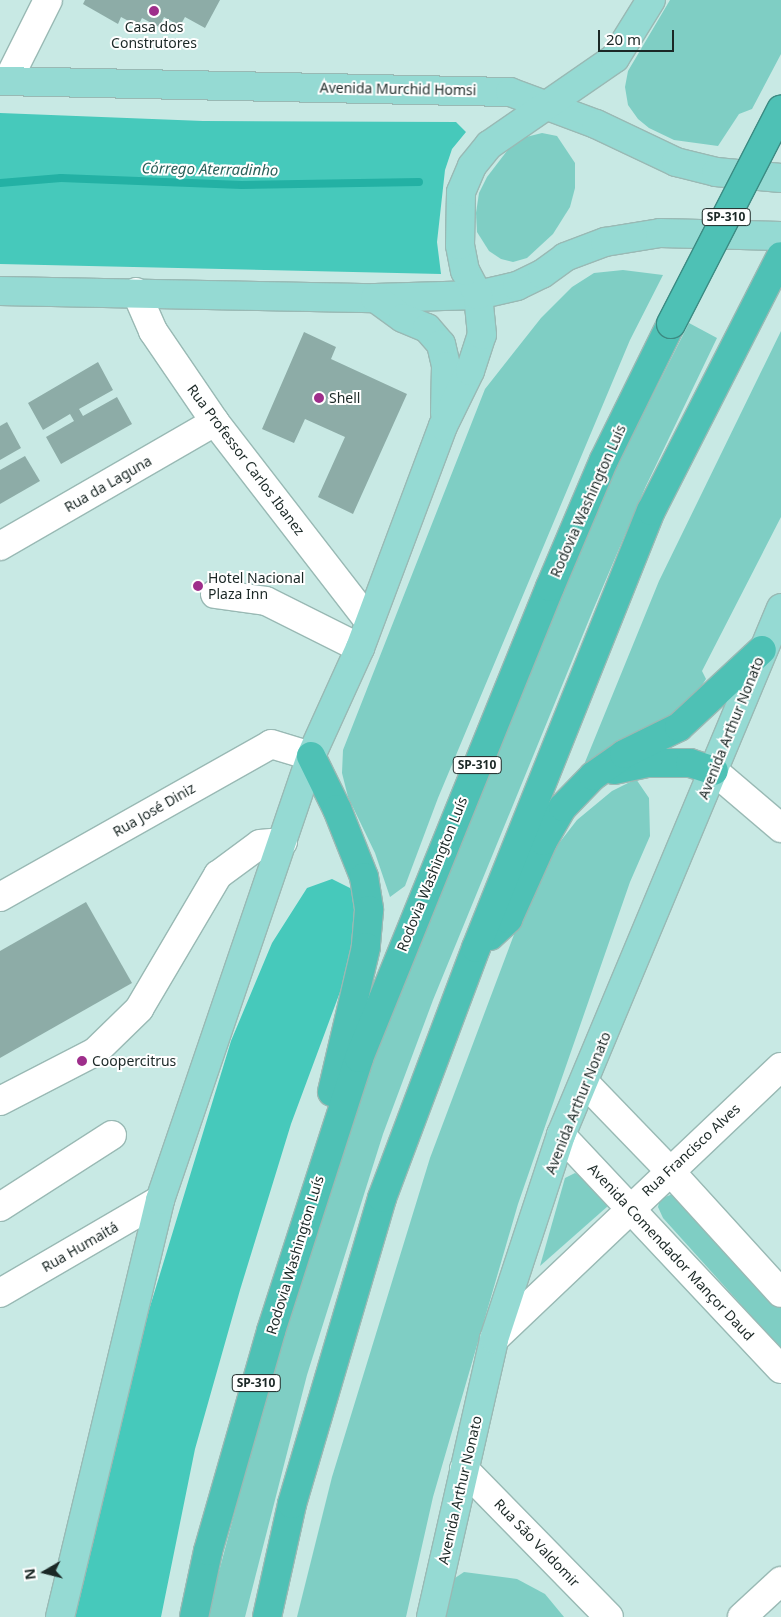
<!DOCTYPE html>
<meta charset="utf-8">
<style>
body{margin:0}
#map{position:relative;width:781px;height:1617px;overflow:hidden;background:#c8e9e4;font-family:"Noto Sans",sans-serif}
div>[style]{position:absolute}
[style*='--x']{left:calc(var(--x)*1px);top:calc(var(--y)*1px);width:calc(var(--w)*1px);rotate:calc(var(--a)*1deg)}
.green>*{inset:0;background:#7fcec4}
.forest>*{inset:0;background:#46c9bb}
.stream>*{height:8px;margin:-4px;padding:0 4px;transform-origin:4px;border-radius:4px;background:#23b1a4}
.building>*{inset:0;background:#8daca7}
.roads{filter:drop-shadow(1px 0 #99b9b4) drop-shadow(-1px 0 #99b9b4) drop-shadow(0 1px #99b9b4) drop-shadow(0 -1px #99b9b4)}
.minor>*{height:28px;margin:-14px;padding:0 14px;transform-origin:14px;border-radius:14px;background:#fff}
.major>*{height:28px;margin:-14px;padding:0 14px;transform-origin:14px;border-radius:14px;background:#95dad3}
.highway>*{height:28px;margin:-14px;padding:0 14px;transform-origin:14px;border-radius:14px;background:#4ec1b5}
.bridges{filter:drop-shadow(1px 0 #3c8b83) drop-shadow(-1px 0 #3c8b83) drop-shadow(0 1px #3c8b83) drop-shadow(0 -1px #3c8b83)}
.highway-bridge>*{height:28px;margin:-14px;padding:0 14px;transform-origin:14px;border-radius:14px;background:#4ec1b5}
.dots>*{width:14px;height:14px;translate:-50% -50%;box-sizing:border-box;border:2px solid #fff;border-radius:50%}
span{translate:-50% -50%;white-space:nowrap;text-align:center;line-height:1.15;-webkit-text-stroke:4px #fff;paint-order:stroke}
.shield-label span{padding:1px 4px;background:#fff;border:1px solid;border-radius:4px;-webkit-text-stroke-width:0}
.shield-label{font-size:12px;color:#1b2826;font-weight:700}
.poi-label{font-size:14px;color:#1b2826}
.left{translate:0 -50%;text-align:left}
.street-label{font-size:14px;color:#1b2826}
.water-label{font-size:15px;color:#2b615a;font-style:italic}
.north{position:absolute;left:20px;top:1547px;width:50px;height:50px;-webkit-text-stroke:4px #fff;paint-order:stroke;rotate:262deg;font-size:14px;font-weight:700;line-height:20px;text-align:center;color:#1b2826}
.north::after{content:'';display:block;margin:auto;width:18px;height:22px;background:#1b2826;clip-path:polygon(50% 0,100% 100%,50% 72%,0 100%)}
.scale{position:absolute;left:598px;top:30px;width:76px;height:22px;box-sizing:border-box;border:2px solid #1b2826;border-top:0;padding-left:6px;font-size:15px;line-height:18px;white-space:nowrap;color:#1b2826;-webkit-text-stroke:4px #fff;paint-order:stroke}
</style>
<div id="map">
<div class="green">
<i style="clip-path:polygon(670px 0,781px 0,781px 54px,752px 109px,739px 114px,718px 146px,674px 140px,649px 128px,638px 119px,628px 105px,625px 87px,628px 71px)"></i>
<i style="clip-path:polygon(542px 133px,557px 136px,575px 163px,575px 188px,570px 207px,553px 234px,527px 258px,513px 262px,501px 259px,489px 251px,477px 232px,476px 213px,479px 193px,487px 177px,510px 147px,526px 137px)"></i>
<i style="clip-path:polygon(623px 270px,663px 275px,630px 340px,438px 798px,405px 886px,390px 897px,375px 853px,348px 797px,342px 773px,343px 750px,485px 389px,541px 318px,572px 287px,594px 273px)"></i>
<i style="clip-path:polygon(689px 323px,717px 338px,645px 488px,593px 610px,433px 1000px,383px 1134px,307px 1375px,245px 1617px,207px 1617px,272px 1371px,349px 1126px,400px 988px,558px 598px,615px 470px)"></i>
<i style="clip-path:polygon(781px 331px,781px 517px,702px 671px,706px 679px,689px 705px,581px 772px,659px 581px)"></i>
<i style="clip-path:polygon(636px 779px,649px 798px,650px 836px,630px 882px,518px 1204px,433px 1497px,406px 1617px,297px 1617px,332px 1477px,430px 1158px,527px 900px,549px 856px,577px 820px,612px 791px)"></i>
<i style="clip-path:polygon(575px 1173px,606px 1193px,608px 1206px,540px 1266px,565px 1178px)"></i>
<i style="clip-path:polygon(678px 1192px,781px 1303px,781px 1349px,663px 1218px,658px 1207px,660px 1199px)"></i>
<i style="clip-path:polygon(464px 1572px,517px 1579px,545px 1594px,564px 1617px,442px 1617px,449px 1582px)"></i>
</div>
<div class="forest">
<i style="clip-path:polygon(0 113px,203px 121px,456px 122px,466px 132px,452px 149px,445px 170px,437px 242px,441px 274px,0 264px)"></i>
<i style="clip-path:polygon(332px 879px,354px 890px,357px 914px,355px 938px,343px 984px,291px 1124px,240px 1290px,195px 1449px,161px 1617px,72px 1617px,135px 1356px,231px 1041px,272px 943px,307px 888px)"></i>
</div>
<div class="stream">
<i style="--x:0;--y:183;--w:61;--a:-4.7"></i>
<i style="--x:61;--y:178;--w:181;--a:2.2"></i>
<i style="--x:242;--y:185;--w:177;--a:-1"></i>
</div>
<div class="building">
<i style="clip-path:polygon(85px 0,220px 0,205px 28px,185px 17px,180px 26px,164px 17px,159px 27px,142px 18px,138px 26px,121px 17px,118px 24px,83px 4px)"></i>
<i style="clip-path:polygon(304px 332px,336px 347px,331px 359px,407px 394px,353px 514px,318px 497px,345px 437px,305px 419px,294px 443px,262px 429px)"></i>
<i style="clip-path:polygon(98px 362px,113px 390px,79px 409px,83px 416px,117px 397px,132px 424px,61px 464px,46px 437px,74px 421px,70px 414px,43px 430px,28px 403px)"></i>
<i style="clip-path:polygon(7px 422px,21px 448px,0 460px,0 426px)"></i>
<i style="clip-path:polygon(25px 456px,40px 481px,0 504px,0 470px)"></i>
<i style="clip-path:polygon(86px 902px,132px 983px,0 1058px,0 951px)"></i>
</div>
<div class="roads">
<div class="minor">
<i style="--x:8;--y:80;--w:89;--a:-63.4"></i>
<i style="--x:136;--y:292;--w:43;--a:66.4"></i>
<i style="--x:153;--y:331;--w:110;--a:55.7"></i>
<i style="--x:215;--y:422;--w:252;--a:52.3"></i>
<i style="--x:0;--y:546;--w:248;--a:-30"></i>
<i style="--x:215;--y:594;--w:51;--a:7.8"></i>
<i style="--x:266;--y:601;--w:105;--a:26.6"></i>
<i style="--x:714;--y:771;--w:88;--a:40.4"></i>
<i style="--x:0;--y:897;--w:311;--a:-29.4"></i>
<i style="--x:271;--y:744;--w:42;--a:16.7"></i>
<i style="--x:585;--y:1083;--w:121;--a:46"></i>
<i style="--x:669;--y:1170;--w:166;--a:47.7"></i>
<i style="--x:0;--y:1101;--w:107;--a:-27.3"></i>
<i style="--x:95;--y:1052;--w:62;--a:-44.3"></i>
<i style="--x:139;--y:1009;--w:156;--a:-59.5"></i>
<i style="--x:218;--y:875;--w:52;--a:-36.4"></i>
<i style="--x:260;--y:844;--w:23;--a:-5"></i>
<i style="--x:561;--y:1135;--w:321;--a:46.8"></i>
<i style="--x:0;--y:1207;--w:133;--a:-32.7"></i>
<i style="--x:0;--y:1293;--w:185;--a:-30.2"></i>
<i style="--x:494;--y:1339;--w:395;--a:-43.5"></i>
<i style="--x:464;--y:1469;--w:207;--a:45.6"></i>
<i style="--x:742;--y:1617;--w:53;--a:-42.7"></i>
</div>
<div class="major">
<i style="--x:0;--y:81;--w:510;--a:1.24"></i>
<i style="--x:510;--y:92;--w:92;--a:20.4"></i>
<i style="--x:596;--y:124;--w:89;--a:25.4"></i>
<i style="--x:676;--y:162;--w:41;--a:14"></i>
<i style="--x:716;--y:172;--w:65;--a:5.3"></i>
<i style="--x:0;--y:291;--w:375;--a:1.1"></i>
<i style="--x:375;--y:298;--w:103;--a:-1.7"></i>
<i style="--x:478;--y:295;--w:40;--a:-13"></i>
<i style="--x:517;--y:286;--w:28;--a:-26"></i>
<i style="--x:542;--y:274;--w:29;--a:-36"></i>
<i style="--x:565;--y:257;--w:43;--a:-20.6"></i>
<i style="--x:605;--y:242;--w:56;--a:-9.3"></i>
<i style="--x:660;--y:233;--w:121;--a:1.4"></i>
<i style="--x:375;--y:298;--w:34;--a:36"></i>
<i style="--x:403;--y:318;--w:26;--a:23"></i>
<i style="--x:427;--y:328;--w:21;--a:49"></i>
<i style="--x:441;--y:344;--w:23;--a:77"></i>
<i style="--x:446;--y:366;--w:47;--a:91.2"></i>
<i style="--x:60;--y:1617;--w:429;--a:-76.5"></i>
<i style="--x:160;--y:1200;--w:469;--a:-71.2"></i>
<i style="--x:311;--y:756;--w:119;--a:-65.6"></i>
<i style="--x:360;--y:648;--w:237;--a:-69.5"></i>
<i style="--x:443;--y:426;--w:61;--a:-63.9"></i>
<i style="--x:470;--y:371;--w:38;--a:-72"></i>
<i style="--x:482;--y:335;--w:40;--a:-95.7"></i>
<i style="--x:478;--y:295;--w:27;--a:-118"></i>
<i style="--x:465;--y:271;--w:26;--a:-101"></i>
<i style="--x:460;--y:245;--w:53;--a:-88.9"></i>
<i style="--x:461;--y:192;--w:28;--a:-67"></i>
<i style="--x:472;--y:166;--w:27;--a:-51"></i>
<i style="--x:489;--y:145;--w:153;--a:-34.6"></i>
<i style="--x:615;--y:58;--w:68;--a:-58.2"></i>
<i style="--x:431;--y:1617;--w:285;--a:-77.2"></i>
<i style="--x:494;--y:1339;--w:215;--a:-71.8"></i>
<i style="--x:561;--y:1135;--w:571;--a:-67.34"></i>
</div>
<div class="highway">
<i style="--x:311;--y:756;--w:59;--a:63.9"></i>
<i style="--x:337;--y:809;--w:73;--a:68.3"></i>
<i style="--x:364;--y:877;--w:33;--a:81"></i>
<i style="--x:369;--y:910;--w:37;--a:95"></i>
<i style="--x:366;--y:947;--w:149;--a:103.2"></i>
<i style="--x:614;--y:770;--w:35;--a:-12"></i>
<i style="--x:648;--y:763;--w:42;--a:0"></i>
<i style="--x:690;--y:763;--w:25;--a:18"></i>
<i style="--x:490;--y:936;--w:25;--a:-43"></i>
<i style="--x:508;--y:919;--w:85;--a:-65.8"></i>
<i style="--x:543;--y:841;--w:39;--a:-60"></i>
<i style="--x:563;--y:807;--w:43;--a:-45.9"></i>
<i style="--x:593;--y:776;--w:38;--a:-35"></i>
<i style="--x:624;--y:754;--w:61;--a:-26.1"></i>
<i style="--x:679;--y:727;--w:113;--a:-42.9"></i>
<i style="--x:194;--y:1617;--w:67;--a:-78"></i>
<i style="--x:208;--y:1551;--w:229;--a:-74"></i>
<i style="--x:271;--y:1331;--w:287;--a:-72.1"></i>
<i style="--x:359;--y:1058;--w:508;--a:-67.93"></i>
<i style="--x:550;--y:587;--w:138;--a:-67"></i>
<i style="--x:604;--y:460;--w:152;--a:-63.8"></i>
<i style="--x:267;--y:1617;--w:116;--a:-77.5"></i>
<i style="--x:292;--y:1504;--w:319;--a:-73.6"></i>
<i style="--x:382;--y:1198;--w:267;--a:-69.4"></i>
<i style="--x:476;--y:948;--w:471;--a:-68.2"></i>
<i style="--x:651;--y:511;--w:286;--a:-63"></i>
</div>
</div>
<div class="bridges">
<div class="highway-bridge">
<i style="--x:671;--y:324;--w:241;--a:-62.8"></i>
</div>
</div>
<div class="dots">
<i style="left:154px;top:11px;background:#9e2e8b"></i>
<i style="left:319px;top:398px;background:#9e2e8b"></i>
<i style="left:198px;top:586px;background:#9e2e8b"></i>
<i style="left:82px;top:1061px;background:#9e2e8b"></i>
</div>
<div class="shield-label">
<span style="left:726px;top:217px">SP-310</span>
<span style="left:477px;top:765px">SP-310</span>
<span style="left:256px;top:1383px">SP-310</span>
</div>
<div class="poi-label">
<span style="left:154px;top:35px">Casa dos<br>Construtores</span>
<span class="left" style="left:329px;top:398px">Shell</span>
<span class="left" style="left:208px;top:586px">Hotel Nacional<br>Plaza Inn</span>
<span class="left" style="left:92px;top:1061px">Coopercitrus</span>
</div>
<div class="street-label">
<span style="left:398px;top:89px;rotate:1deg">Avenida Murchid Homsi</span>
<span style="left:246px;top:460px;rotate:53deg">Rua Professor Carlos Ibanez</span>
<span style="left:108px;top:484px;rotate:-30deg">Rua da Laguna</span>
<span style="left:588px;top:501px;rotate:-66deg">Rodovia Washington Luís</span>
<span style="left:731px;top:728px;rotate:-68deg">Avenida Arthur Nonato</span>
<span style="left:154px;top:810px;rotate:-30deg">Rua José Diniz</span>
<span style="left:432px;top:874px;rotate:-68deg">Rodovia Washington Luís</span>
<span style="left:578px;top:1103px;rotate:-68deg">Avenida Arthur Nonato</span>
<span style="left:691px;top:1150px;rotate:-43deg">Rua Francisco Alves</span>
<span style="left:80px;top:1247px;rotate:-30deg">Rua Humaitá</span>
<span style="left:671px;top:1252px;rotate:47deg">Avenida Comendador Mançor Daud</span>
<span style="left:295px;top:1255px;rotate:-73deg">Rodovia Washington Luís</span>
<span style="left:460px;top:1490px;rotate:-77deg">Avenida Arthur Nonato</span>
<span style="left:537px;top:1543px;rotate:46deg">Rua São Valdomir</span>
</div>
<div class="water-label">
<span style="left:210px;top:169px;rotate:1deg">Córrego Aterradinho</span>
</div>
<div class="north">N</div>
<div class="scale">20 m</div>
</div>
